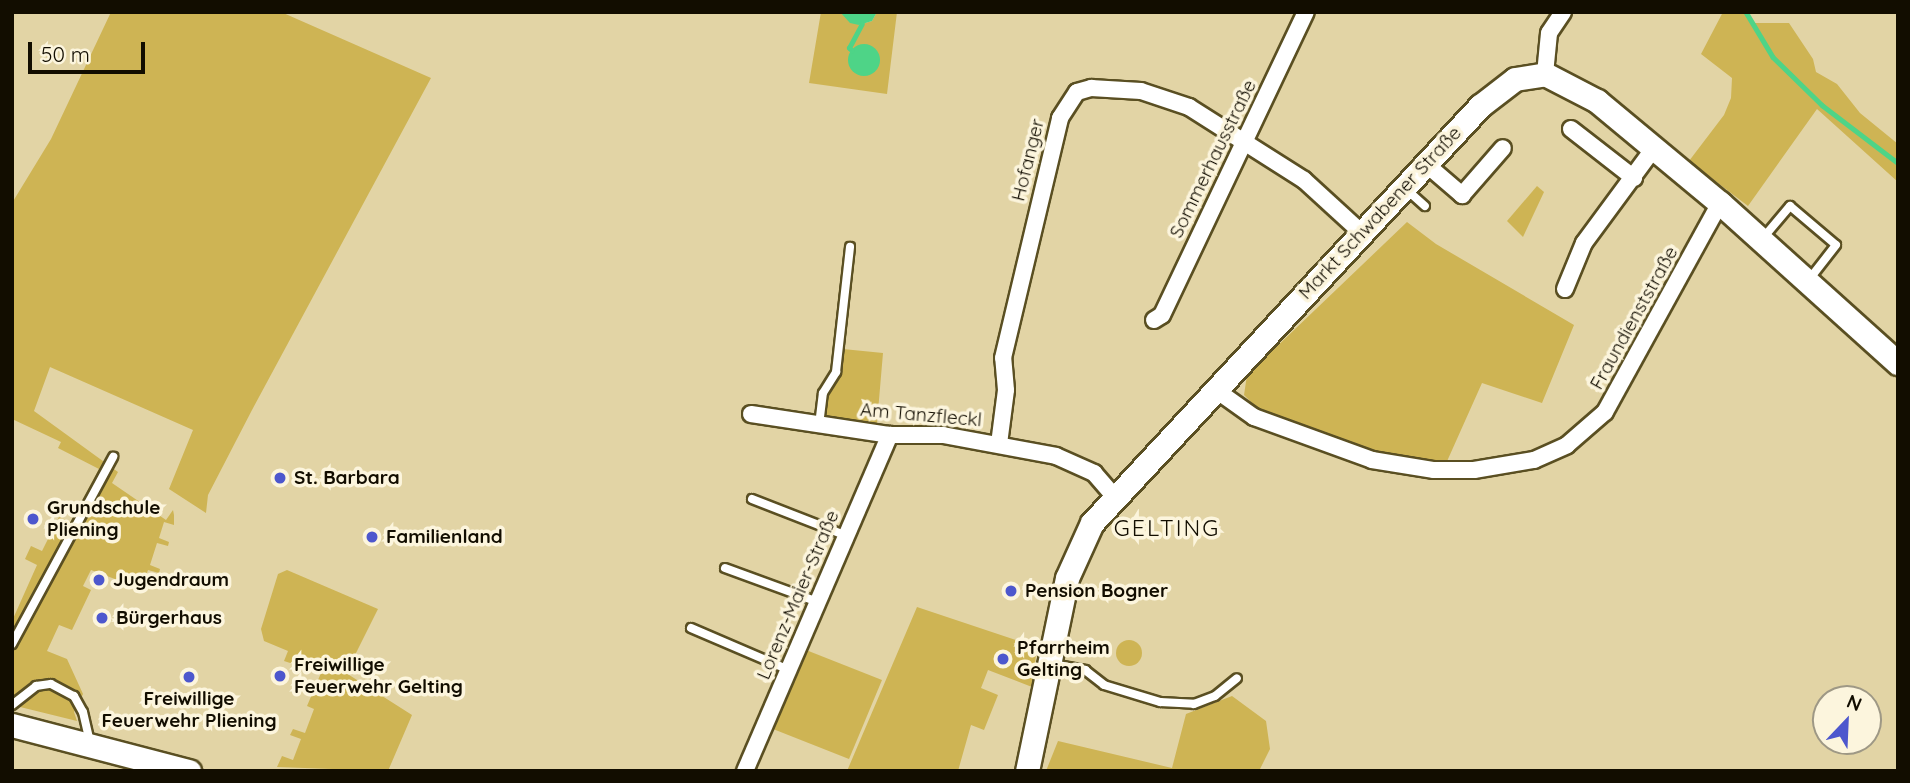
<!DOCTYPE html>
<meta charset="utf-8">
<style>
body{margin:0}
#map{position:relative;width:1910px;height:783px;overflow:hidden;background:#e2d4a5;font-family:Quicksand,sans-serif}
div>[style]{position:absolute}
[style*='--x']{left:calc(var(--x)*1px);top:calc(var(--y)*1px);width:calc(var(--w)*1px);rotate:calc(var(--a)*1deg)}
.green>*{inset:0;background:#ceb454}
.round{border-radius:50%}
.water>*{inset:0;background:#4ed487}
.stream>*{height:4.5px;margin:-2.25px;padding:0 2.25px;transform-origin:2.25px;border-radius:2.25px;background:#4ed487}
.roads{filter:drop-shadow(2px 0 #5a4f22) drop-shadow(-2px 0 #5a4f22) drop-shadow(0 2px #5a4f22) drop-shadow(0 -2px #5a4f22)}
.lane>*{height:8px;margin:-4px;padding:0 4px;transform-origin:4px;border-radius:4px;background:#fff}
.street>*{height:16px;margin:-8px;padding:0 8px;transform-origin:8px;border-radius:8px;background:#fff}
.secondary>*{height:23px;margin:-11.5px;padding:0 11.5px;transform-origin:11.5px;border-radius:11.5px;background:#fff}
.dots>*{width:19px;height:19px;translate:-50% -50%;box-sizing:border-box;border:4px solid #fcf5dd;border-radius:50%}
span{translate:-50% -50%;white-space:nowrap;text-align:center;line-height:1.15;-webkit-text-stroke:7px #fcf5dd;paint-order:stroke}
.street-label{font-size:19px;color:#120d00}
.poi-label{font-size:19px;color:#120d00;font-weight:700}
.left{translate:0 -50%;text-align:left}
.quarter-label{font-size:23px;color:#120d00;letter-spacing:2px}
.frame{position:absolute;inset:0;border:14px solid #120d00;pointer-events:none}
.north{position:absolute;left:1812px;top:685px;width:70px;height:70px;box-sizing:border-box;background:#fcf5dd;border:2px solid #9e9885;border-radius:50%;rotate:23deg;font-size:19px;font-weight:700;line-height:28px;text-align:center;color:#120d00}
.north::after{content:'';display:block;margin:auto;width:24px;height:32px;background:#4d57cd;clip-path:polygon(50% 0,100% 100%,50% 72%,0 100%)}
.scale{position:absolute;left:28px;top:42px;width:117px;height:32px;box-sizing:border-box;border:4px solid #120d00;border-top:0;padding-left:9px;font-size:21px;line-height:24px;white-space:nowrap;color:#120d00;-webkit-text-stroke:5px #fcf5dd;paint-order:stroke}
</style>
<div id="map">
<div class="green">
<i style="clip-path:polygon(111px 12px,281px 12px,431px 78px,252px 410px,208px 495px,206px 513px,169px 489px,193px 430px,50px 367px,34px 411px,118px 472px,112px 483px,166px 520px,173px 510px,174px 515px,174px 525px,164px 522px,159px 538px,169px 542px,168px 546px,157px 543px,150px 565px,160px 569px,159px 573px,148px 570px,142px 587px,136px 587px,91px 570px,83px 586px,91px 590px,72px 630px,59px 625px,47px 651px,67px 659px,83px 694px,74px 712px,77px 721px,12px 705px,12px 621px,37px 565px,25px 559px,31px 546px,42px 551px,59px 517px,71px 522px,99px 469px,58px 448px,61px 442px,12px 419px,12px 203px,51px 139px)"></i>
<i style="clip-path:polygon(821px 12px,840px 12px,859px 25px,872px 21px,877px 12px,897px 12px,887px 94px,809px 83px)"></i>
<i style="clip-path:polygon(1723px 12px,1745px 12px,1752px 23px,1789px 23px,1813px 59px,1816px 72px,1837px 84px,1860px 113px,1898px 144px,1898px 182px,1817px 109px,1748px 206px,1689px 161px,1724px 115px,1731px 98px,1732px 78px,1701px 54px)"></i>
<i style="clip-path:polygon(1537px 186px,1544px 192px,1523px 237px,1507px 221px)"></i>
<i style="clip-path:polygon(1407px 222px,1436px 244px,1574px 325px,1542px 403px,1482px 383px,1444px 468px,1339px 442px,1265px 416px,1244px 395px,1247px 375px)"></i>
<i style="clip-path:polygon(843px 349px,883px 353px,877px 423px,824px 418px,826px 395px,841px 372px)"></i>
<i style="clip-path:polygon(287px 570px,378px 609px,346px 673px,412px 715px,388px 771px,277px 767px,282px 756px,293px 760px,301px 739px,290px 735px,293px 729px,305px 733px,314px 709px,307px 706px,321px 673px,284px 661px,288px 651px,264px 641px,261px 629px,278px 574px)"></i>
<i style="clip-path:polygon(917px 607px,1037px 647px,1032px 687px,988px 670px,981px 688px,998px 695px,984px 730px,971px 725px,958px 771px,847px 771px)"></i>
<i class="round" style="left:1116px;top:640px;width:26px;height:26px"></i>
<i style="clip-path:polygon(806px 650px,882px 680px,849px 759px,773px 729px)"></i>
<i style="clip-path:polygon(1232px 696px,1266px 721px,1270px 749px,1259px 771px,1046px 771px,1058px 741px,1172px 768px,1186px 714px)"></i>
</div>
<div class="water">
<i style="clip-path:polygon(840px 12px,877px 12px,872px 21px,859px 25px,850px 23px)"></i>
<i class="round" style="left:848px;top:44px;width:32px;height:32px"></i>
</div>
<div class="stream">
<i style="--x:1746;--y:12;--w:52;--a:59"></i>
<i style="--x:1773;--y:57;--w:69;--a:44.4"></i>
<i style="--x:1822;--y:105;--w:96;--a:37.3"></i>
<i style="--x:852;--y:51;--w:4;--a:-135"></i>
<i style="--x:849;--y:48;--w:27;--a:-62"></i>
</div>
<div class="roads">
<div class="lane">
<i style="--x:1407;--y:190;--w:24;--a:42"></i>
<i style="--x:1763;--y:238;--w:42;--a:-49.8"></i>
<i style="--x:1790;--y:206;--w:60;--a:40.3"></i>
<i style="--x:1836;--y:245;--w:46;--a:127.9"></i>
<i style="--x:819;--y:425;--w:32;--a:-83"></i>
<i style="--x:823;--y:393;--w:25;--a:-58"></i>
<i style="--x:836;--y:372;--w:126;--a:-83.6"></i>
<i style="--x:752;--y:499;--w:102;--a:21.3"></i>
<i style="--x:725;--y:568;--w:99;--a:20.1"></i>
<i style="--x:691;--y:628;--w:107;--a:23.2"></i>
<i style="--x:12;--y:644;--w:213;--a:-61.6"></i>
<i style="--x:1052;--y:664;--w:34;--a:10"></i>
<i style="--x:1085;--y:670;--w:24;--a:38"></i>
<i style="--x:1104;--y:685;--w:59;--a:16.9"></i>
<i style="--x:1160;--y:702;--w:34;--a:3"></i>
<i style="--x:1194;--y:704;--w:22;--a:-21"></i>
<i style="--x:1215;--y:696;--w:28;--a:-39"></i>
<i style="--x:12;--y:705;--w:31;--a:-38"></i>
<i style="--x:36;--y:686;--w:15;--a:-8"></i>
<i style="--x:51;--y:684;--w:26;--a:28"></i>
<i style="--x:74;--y:696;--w:18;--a:61"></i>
<i style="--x:83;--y:712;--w:32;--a:77"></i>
</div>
<div class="street">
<i style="--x:1545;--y:74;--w:41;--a:-84.4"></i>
<i style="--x:1549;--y:33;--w:25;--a:-56"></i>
<i style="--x:1571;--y:129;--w:80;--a:37.9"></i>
<i style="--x:1426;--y:164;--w:48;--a:40.7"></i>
<i style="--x:1462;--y:195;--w:62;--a:-48.9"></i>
<i style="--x:1565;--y:289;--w:50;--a:-67.6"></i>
<i style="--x:1584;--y:243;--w:118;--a:-53.6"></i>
<i style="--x:1154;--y:320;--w:9;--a:-32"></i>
<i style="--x:1162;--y:315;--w:335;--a:-64.6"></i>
<i style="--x:1216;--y:390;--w:47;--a:35.4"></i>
<i style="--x:1254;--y:417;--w:126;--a:20"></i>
<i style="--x:1372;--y:460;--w:63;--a:9.2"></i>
<i style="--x:1434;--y:470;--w:40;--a:0"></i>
<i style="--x:1474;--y:470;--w:61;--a:-9.5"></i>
<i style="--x:1534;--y:460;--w:36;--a:-24"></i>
<i style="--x:1567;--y:445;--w:50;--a:-41"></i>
<i style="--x:1605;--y:412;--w:239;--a:-61.2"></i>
<i style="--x:751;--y:414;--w:141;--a:8.6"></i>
<i style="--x:890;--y:435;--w:53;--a:0"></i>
<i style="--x:943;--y:435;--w:115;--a:10.5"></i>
<i style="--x:1056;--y:456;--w:42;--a:24.1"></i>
<i style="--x:1094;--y:473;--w:32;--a:49"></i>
<i style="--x:999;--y:444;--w:54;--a:-82.6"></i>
<i style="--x:1006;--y:390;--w:32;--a:-95"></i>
<i style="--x:1003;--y:358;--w:247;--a:-76.6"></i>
<i style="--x:1060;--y:118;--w:31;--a:-57"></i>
<i style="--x:1077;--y:92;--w:15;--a:-16"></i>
<i style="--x:1091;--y:88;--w:50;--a:3.4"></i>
<i style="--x:1141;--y:91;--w:51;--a:18.4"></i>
<i style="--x:1189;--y:107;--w:136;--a:32.4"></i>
<i style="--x:1304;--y:180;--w:80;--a:42.5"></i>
<i style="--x:745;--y:771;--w:366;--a:-66.7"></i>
</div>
<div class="secondary">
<i style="--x:12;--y:725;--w:183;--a:14.6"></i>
<i style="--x:1027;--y:771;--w:197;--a:-78.3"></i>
<i style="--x:1067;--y:578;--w:60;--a:-65.6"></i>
<i style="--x:1092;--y:523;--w:570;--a:-47.06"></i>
<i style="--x:1480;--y:106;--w:44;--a:-37.6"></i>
<i style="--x:1515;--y:79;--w:30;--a:-9"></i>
<i style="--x:1545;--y:74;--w:59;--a:27.4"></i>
<i style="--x:1597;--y:101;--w:160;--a:39.7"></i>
<i style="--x:1720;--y:203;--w:239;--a:42"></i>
</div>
</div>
<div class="dots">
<i style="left:280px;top:478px;background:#4d57cd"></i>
<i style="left:33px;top:519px;background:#4d57cd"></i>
<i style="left:372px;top:537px;background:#4d57cd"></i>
<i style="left:99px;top:580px;background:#4d57cd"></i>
<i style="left:1011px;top:591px;background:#4d57cd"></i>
<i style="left:102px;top:618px;background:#4d57cd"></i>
<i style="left:1003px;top:659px;background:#4d57cd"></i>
<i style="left:280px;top:676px;background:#4d57cd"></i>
<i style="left:189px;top:677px;background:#4d57cd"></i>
</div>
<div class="street-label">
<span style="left:1213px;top:159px;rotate:-64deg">Sommerhausstraße</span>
<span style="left:1028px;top:160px;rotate:-76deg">Hofanger</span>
<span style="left:1380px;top:213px;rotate:-47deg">Markt Schwabener Straße</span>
<span style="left:1634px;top:318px;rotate:-61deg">Fraundienststraße</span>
<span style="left:921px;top:415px;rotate:5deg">Am Tanzfleckl</span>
<span style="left:798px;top:595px;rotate:-67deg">Lorenz-Maier-Straße</span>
</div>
<div class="poi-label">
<span class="left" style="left:294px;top:478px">St. Barbara</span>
<span class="left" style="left:47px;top:519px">Grundschule<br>Pliening</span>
<span class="left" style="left:386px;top:537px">Familienland</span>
<span class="left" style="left:113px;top:580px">Jugendraum</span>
<span class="left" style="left:1025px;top:591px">Pension Bogner</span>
<span class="left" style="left:116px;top:618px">Bürgerhaus</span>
<span class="left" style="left:1017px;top:659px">Pfarrheim<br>Gelting</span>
<span class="left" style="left:294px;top:676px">Freiwillige<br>Feuerwehr Gelting</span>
<span style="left:189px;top:710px">Freiwillige<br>Feuerwehr Pliening</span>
</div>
<div class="quarter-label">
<span style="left:1167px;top:528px">GELTING</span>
</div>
<div class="frame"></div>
<div class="north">N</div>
<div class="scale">50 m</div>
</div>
